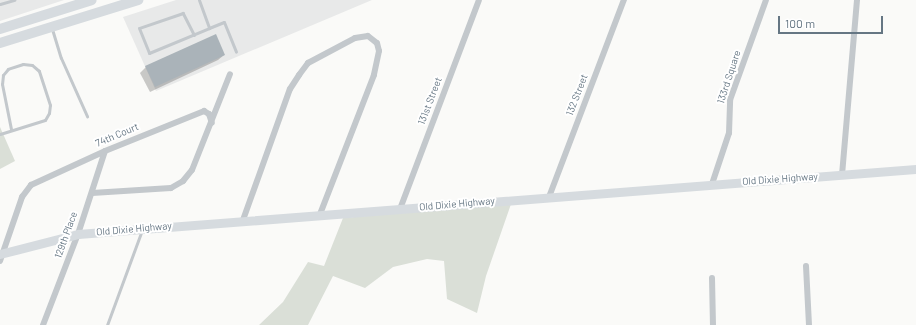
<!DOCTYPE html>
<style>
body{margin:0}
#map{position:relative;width:916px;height:325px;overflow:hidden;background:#fafaf8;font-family:Barlow,sans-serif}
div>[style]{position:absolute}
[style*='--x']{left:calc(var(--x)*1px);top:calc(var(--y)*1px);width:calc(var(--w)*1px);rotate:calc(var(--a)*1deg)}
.built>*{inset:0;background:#e8e9e9}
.green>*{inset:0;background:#dadfd7}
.shadow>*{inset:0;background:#0003}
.building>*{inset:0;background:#aab3b9}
.lane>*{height:3px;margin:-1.5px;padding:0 1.5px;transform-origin:1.5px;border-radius:1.5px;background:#c3c8cc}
.street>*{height:6px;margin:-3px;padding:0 3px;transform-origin:3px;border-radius:3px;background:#c3c8cc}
.secondary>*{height:9px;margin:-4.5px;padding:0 4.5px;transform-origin:4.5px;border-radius:4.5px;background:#d6dbdf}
.primary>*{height:10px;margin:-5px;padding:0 5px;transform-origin:5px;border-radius:5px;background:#d6dbdf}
span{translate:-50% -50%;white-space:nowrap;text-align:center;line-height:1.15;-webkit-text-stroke:4px #fff;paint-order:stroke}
.street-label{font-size:10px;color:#657683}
.scale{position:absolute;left:778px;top:16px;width:105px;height:18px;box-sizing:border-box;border:2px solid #657683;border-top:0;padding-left:5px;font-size:12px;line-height:14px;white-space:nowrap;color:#657683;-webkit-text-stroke:3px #fff;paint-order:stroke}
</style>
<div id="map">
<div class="built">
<i style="clip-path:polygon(0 0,64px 0,0 21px)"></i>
<i style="clip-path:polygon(176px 0,372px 0,156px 91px,123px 17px)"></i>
</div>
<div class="green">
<i style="clip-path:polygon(0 127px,15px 161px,0 169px)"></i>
<i style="clip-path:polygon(511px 204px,486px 276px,477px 313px,447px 299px,444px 261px,427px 259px,393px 267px,365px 288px,333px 276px,308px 325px,259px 325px,283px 302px,308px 262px,324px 266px,343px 218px)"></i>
</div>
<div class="shadow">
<i style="clip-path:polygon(224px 55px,218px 60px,150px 92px,140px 73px,146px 67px)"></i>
</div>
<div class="building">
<i style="clip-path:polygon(216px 34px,225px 55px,155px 87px,145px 66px)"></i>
</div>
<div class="lane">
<i style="--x:199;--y:0;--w:30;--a:70"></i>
<i style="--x:0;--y:4;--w:15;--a:-16"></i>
<i style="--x:52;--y:29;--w:30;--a:73"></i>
<i style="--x:61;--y:58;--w:64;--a:65.9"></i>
<i style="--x:194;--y:35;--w:25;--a:-117"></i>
<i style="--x:183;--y:13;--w:46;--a:161.2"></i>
<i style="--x:139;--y:28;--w:27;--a:68"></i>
<i style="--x:149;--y:53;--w:65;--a:-22.6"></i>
<i style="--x:209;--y:28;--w:16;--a:-22"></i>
<i style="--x:224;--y:22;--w:32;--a:68"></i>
<i style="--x:0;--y:134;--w:47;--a:-17.3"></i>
<i style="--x:45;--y:120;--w:8;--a:-60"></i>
<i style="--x:49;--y:113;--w:8;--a:-83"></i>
<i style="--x:50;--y:105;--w:36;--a:-108"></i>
<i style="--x:39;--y:71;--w:9;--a:-139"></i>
<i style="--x:32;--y:65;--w:9;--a:-174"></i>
<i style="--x:23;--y:64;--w:16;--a:162"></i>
<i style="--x:8;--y:69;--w:8;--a:130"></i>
<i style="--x:3;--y:75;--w:9;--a:96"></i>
<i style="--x:2;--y:84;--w:46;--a:78.7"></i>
<i style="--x:107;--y:325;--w:101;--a:-69.8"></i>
</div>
<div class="street">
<i style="--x:842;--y:175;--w:176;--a:-85.1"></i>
<i style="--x:712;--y:184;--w:54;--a:-71.6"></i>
<i style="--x:729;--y:133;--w:33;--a:-88"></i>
<i style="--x:730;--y:100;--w:106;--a:-70.2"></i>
<i style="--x:92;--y:193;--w:79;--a:-3.6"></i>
<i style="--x:171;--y:188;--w:14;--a:-30"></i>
<i style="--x:183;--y:181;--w:14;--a:-51"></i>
<i style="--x:192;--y:170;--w:103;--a:-68.4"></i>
<i style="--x:549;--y:197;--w:211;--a:-69.2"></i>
<i style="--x:400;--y:209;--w:223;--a:-69.3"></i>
<i style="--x:243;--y:220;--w:139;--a:-70.3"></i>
<i style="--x:290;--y:89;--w:17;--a:-57"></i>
<i style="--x:299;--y:75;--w:15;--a:-53"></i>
<i style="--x:308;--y:63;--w:53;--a:-28"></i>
<i style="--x:355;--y:38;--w:13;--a:-9"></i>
<i style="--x:368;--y:36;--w:11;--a:38"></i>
<i style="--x:377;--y:43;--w:8;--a:76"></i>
<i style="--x:379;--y:51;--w:25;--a:102"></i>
<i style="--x:374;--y:75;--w:149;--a:111.2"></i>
<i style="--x:0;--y:261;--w:68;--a:-71"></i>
<i style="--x:22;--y:197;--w:15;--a:-53"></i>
<i style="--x:31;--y:185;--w:81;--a:-24.7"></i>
<i style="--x:105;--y:151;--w:107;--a:-22"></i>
<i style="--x:204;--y:111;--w:6;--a:31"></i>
<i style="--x:209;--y:114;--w:9;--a:72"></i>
<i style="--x:806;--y:266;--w:59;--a:87.1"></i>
<i style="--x:712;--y:278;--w:47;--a:88.8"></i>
<i style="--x:43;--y:325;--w:97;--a:-69"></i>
<i style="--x:78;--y:234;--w:87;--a:-72"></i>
</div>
<div class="secondary">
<i style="--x:0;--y:254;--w:81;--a:-14.4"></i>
<i style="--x:78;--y:234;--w:841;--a:-4.44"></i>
</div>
<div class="primary">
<i style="--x:0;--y:29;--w:96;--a:-17.5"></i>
<i style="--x:0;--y:43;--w:145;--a:-17.3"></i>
</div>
<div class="street-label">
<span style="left:729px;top:77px;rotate:-72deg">133rd Square</span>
<span style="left:577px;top:95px;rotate:-69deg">132 Street</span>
<span style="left:430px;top:101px;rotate:-69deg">131st Street</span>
<span style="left:117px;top:135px;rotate:-23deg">74th Court</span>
<span style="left:780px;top:179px;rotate:-4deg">Old Dixie Highway</span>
<span style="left:457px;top:204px;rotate:-5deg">Old Dixie Highway</span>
<span style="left:134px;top:229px;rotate:-5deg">Old Dixie Highway</span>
<span style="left:66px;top:235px;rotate:-70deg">129th Place</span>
</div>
<div class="scale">100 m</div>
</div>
